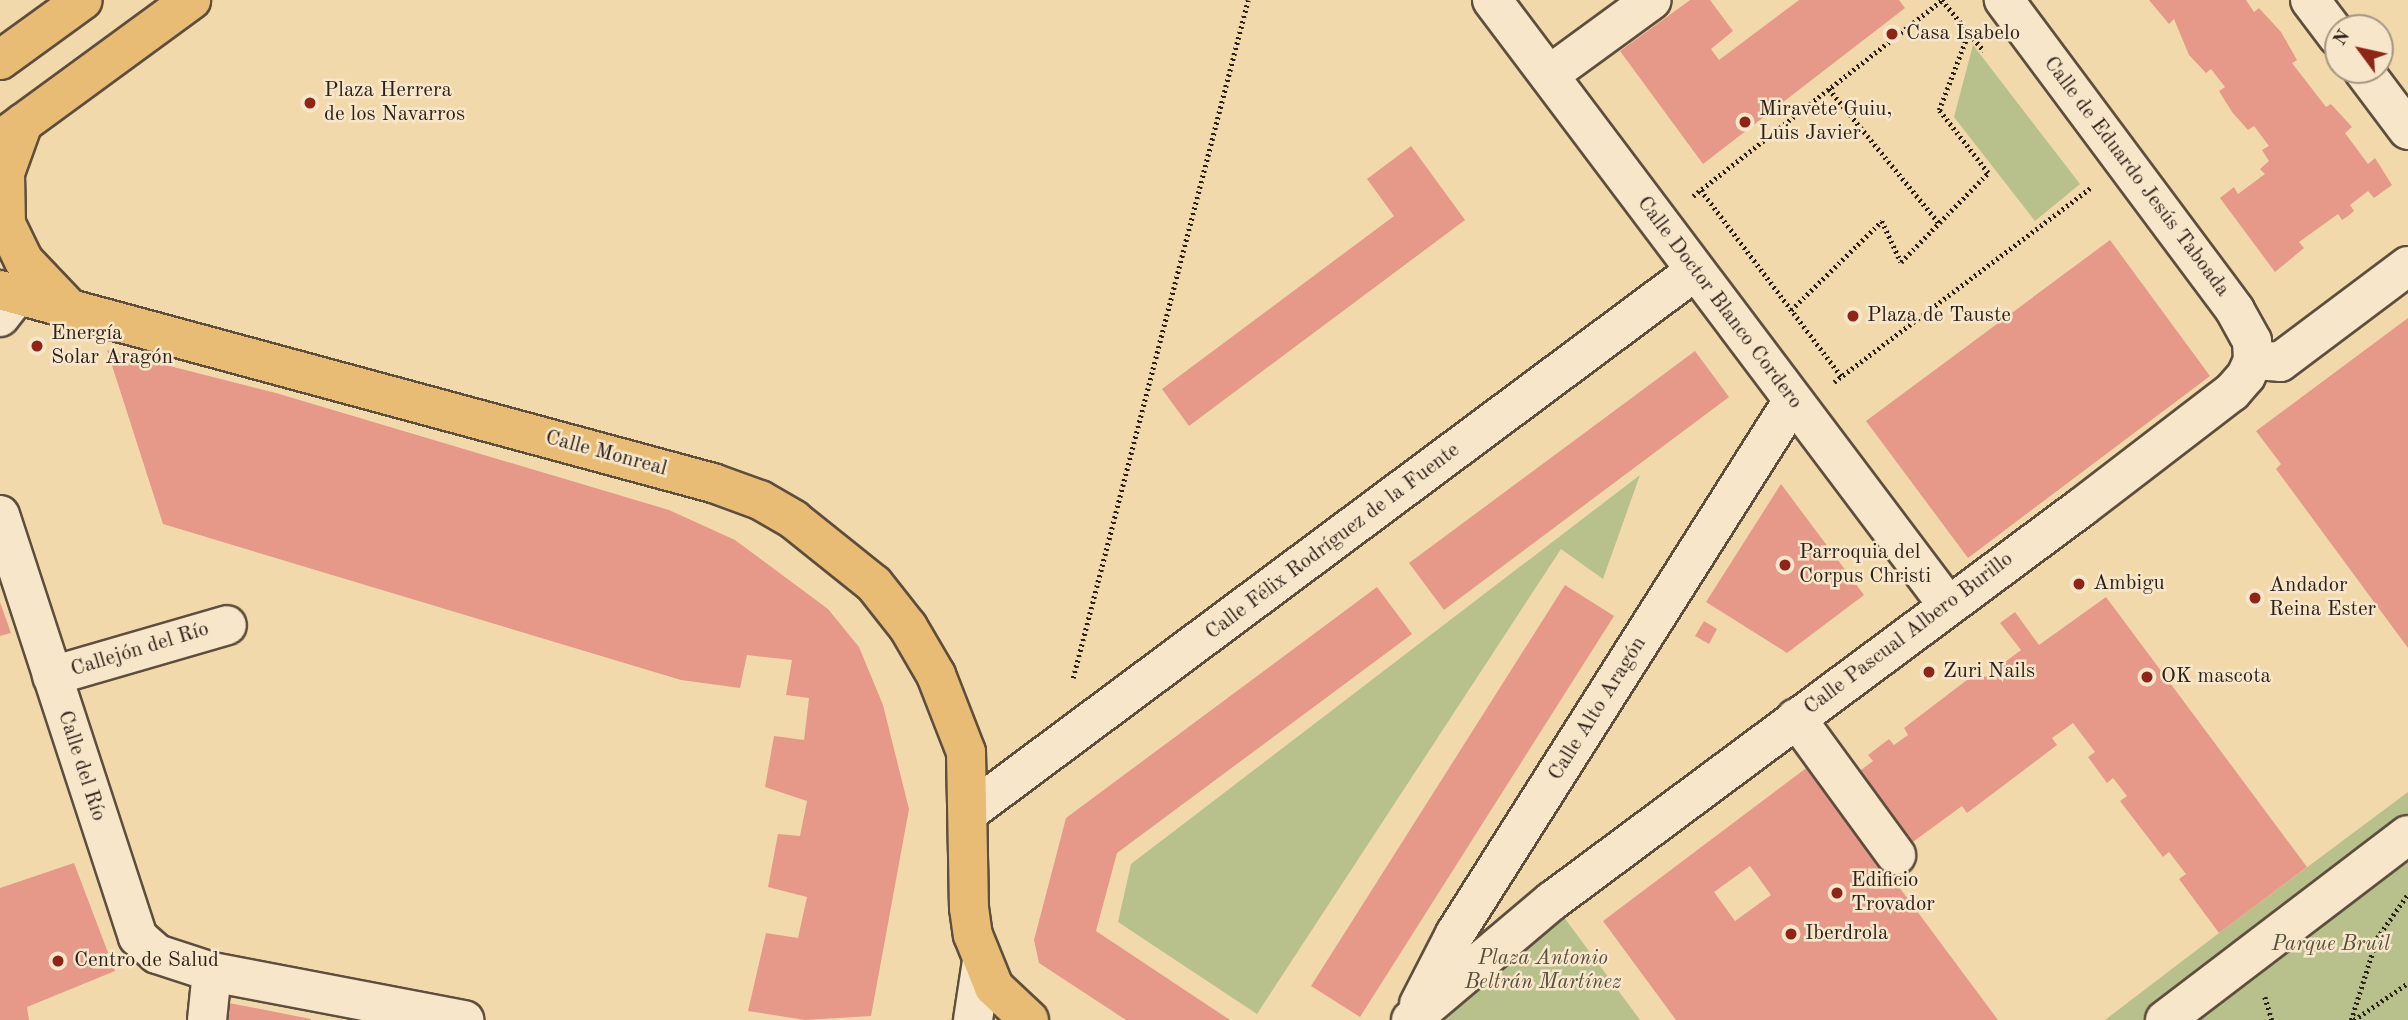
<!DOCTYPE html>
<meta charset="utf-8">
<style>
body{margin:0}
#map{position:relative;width:2408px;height:1020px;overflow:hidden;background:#f2d9ac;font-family:"Old Standard TT",serif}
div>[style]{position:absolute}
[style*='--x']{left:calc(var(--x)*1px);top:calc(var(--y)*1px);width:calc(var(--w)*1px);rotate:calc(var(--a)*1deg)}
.green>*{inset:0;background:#b8c08b}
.building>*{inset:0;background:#e69988}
.path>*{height:4.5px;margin-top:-2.25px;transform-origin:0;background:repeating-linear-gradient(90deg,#2c201a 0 2px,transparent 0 5.5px)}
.roads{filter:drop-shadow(2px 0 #5e4e3e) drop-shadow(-2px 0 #5e4e3e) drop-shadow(0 2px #5e4e3e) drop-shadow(0 -2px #5e4e3e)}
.minor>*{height:38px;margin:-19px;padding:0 19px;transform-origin:19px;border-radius:19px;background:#f7e6c9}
.major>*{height:38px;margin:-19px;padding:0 19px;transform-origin:19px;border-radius:19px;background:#e9bc76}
.dots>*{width:19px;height:19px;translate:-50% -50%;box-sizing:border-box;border:4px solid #f7e6c9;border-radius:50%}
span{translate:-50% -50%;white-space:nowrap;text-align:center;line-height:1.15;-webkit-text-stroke:5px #f7e6c9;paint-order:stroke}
.poi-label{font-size:21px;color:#2c201a}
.left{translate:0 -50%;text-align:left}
.street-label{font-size:21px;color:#2c201a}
.park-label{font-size:21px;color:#56503c;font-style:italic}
.north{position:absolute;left:2324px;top:14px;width:70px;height:70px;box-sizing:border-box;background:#f7e6c9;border:2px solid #a69783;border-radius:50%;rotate:303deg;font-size:19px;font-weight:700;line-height:28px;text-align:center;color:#2c201a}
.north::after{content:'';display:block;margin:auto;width:24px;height:32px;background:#8f2418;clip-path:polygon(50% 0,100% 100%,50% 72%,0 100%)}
</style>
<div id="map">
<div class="green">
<i style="clip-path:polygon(1973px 45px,2080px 184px,2035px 221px,1954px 117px)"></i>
<i style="clip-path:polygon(1640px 475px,1603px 579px,1561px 549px,1257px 1014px,1118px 922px,1131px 864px)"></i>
<i style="clip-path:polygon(2408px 792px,2408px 1020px,2105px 1020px,2219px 933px)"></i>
<i style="clip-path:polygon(1552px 901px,1640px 1020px,1411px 1020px)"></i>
</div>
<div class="building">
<i style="clip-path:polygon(1690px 0,1710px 0,1733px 31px,1711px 49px,1719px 60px,1799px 0,1899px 0,1905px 8px,1703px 164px,1620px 51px)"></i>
<i style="clip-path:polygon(2149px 0,2246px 0,2254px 12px,2259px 8px,2281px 32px,2297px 60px,2292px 63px,2326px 107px,2331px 104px,2352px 127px,2345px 133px,2368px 164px,2375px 158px,2392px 185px,2374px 198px,2368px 191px,2350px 205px,2354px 211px,2348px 216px,2342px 220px,2338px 214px,2299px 242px,2304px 248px,2275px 272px,2220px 198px,2234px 187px,2238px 194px,2265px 174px,2260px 169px,2269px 161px,2262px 150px,2269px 146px,2254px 126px,2248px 130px,2232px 112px,2219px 91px,2225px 87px,2211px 69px,2206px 73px,2189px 55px,2174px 19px,2169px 24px)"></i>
<i style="clip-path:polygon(1411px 146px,1465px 220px,1189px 426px,1162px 389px,1394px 216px,1367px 179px)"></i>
<i style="clip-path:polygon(2110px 240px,2210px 376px,1968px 558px,1866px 421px)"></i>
<i style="clip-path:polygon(2408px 318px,2408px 648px,2276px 469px,2281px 464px,2256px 431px)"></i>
<i style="clip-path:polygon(107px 350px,276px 393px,669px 510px,735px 540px,828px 609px,859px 647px,883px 705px,909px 809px,871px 1016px,805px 1020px,748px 1011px,766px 933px,798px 938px,807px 897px,768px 887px,778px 834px,800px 836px,807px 801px,765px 787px,774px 736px,804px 740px,809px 698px,786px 695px,792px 660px,747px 655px,740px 688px,681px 680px,163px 524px)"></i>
<i style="clip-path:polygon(1695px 351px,1729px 397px,1444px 610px,1409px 563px)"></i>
<i style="clip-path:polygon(1781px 484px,1864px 595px,1787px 653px,1706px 602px)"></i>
<i style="clip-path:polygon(1565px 585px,1614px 616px,1360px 1017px,1311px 986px)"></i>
<i style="clip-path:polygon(1377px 587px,1412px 634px,1117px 853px,1096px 931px,1230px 1020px,1126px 1020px,1039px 963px,1034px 940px,1066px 818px)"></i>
<i style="clip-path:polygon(2106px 597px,2307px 867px,2219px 933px,2179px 879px,2186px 874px,2169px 852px,2163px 857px,2120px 801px,2127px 796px,2113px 778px,2107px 783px,2088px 757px,2095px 752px,2073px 723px,2052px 738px,2057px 745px,1967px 813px,1962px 806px,1910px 844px,1857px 773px,1873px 761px,1868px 755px,1889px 739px,1894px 745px,1908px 735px,1904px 728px,1980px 670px,1985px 677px,2021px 650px,2000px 623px,2015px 612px,2039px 645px)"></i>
<i style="clip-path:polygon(0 602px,11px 633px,0 636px)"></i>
<i style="clip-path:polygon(1704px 621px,1717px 629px,1709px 644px,1695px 636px)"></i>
<i style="clip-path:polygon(evenodd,1809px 766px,1998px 1020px,1676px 1020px,1603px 921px,1809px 766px,1750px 866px,1771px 895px,1735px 921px,1714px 892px,1750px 866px)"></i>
<i style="clip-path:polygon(74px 863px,115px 971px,27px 1007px,29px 1020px,0 1020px,0 888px)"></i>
<i style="clip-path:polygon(224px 1002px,311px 1019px,311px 1020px,222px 1020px)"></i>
</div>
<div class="path">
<i style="--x:1942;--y:0;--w:66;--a:50.5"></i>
<i style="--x:1829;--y:89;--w:173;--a:50.6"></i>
<i style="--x:1701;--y:190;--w:234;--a:53"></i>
<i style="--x:1693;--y:196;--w:317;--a:-38.2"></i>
<i style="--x:1791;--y:310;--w:127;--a:-44.4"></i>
<i style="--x:1882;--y:221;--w:45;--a:65.1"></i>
<i style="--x:1901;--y:262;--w:124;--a:-45.7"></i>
<i style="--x:1988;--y:173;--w:80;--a:-127.9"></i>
<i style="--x:1939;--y:110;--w:84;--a:-69"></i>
<i style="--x:1834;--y:382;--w:323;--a:-37.1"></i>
<i style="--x:1073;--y:678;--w:700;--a:-75.53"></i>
<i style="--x:2265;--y:997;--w:24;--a:73"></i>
<i style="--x:2351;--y:1020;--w:86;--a:-72.4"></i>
<i style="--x:2377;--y:938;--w:54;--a:-54.8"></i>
<i style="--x:2354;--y:1020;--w:65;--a:-34.4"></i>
</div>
<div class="roads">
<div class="minor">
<i style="--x:1492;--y:0;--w:756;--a:53.01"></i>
<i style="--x:2310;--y:0;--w:46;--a:52.9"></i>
<i style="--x:2363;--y:70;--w:75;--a:53.1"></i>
<i style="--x:1549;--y:75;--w:127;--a:-36.1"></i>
<i style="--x:0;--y:317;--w:29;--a:-52"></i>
<i style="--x:2253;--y:360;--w:27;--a:4"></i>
<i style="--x:2280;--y:362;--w:160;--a:-36.9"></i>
<i style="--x:0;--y:515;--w:444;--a:71.9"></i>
<i style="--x:138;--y:937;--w:25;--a:42"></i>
<i style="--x:157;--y:954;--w:58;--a:18.1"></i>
<i style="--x:212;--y:972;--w:257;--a:10.8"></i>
<i style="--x:52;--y:676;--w:182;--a:-16.2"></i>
<i style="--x:1796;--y:718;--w:170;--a:53.9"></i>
<i style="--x:969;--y:812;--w:905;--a:-36.69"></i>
<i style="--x:1419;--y:1004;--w:79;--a:-62.8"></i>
<i style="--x:1455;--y:934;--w:630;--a:-57.65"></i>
<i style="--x:207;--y:1020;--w:48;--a:-84.1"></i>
<i style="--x:973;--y:1020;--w:60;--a:-81.3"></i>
<i style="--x:1411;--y:1020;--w:185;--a:-40.2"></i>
<i style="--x:1552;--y:901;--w:660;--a:-36.63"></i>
<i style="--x:2082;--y:507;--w:189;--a:-37.5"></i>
<i style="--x:2232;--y:392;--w:21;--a:-49"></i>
<i style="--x:2246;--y:376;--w:17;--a:-66"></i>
<i style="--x:2253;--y:360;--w:19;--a:-93"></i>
<i style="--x:2252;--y:341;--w:35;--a:-119"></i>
<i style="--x:2235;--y:310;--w:387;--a:-126.7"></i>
<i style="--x:2165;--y:1020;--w:305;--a:-37.3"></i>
</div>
<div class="major">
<i style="--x:0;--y:60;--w:102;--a:-35.9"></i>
<i style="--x:23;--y:123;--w:53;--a:109.8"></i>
<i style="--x:5;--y:173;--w:51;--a:88.9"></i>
<i style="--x:6;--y:224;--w:41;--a:64.1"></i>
<i style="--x:24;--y:261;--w:64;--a:46.3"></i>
<i style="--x:0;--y:140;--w:237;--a:-36.2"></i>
<i style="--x:0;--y:290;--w:739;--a:15.15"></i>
<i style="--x:713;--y:483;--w:50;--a:19.9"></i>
<i style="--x:760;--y:500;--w:39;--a:30"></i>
<i style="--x:794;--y:520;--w:102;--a:38.7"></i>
<i style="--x:874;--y:584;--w:55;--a:51.7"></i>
<i style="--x:908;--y:627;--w:56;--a:59.7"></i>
<i style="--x:936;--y:675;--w:83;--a:68.7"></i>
<i style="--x:966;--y:752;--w:156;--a:88.9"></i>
<i style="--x:969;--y:908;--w:27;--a:82"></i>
<i style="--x:973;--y:935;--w:56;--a:68"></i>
<i style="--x:994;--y:987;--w:48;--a:43.3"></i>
</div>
</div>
<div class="dots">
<i style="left:1892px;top:34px;background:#8f2418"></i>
<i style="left:310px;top:103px;background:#8f2418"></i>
<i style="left:1745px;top:122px;background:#8f2418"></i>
<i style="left:1853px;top:316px;background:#8f2418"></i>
<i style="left:37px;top:346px;background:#8f2418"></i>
<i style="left:1785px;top:565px;background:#8f2418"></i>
<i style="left:2079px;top:584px;background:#8f2418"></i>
<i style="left:2255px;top:598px;background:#8f2418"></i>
<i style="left:1929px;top:672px;background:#8f2418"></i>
<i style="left:2147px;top:677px;background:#8f2418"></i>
<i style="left:1837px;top:893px;background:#8f2418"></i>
<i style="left:1791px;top:934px;background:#8f2418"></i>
<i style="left:58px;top:961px;background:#8f2418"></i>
</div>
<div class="poi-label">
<span class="left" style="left:1906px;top:34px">Casa Isabelo</span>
<span class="left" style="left:324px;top:103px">Plaza Herrera<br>de los Navarros</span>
<span class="left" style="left:1759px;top:122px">Miravete Guiu,<br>Luis Javier</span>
<span class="left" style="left:1867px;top:316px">Plaza de Tauste</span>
<span class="left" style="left:51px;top:346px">Energía<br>Solar Aragón</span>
<span class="left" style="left:1799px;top:565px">Parroquia del<br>Corpus Christi</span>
<span class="left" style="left:2093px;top:584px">Ambigu</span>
<span class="left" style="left:2269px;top:598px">Andador<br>Reina Ester</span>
<span class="left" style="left:1943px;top:672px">Zuri Nails</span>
<span class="left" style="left:2161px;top:677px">OK mascota</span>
<span class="left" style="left:1851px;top:893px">Edificio<br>Trovador</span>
<span class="left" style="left:1805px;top:934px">Iberdrola</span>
<span class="left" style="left:74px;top:961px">Centro de Salud</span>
</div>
<div class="street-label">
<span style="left:2136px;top:177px;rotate:53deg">Calle de Eduardo Jesús Taboada</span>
<span style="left:1719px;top:303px;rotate:53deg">Calle Doctor Blanco Cordero</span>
<span style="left:606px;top:454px;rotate:15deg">Calle Monreal</span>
<span style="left:1333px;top:542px;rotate:-37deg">Calle Félix Rodríguez de la Fuente</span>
<span style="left:1909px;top:634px;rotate:-37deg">Calle Pascual Albero Burillo</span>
<span style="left:140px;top:650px;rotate:-17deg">Callejón del Río</span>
<span style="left:1598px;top:709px;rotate:-58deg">Calle Alto Aragón</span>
<span style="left:81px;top:766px;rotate:72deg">Calle del Río</span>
</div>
<div class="park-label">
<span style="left:2331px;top:945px">Parque Bruil</span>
<span style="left:1543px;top:971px">Plaza Antonio<br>Beltrán Martínez</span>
</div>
<div class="north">N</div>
</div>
